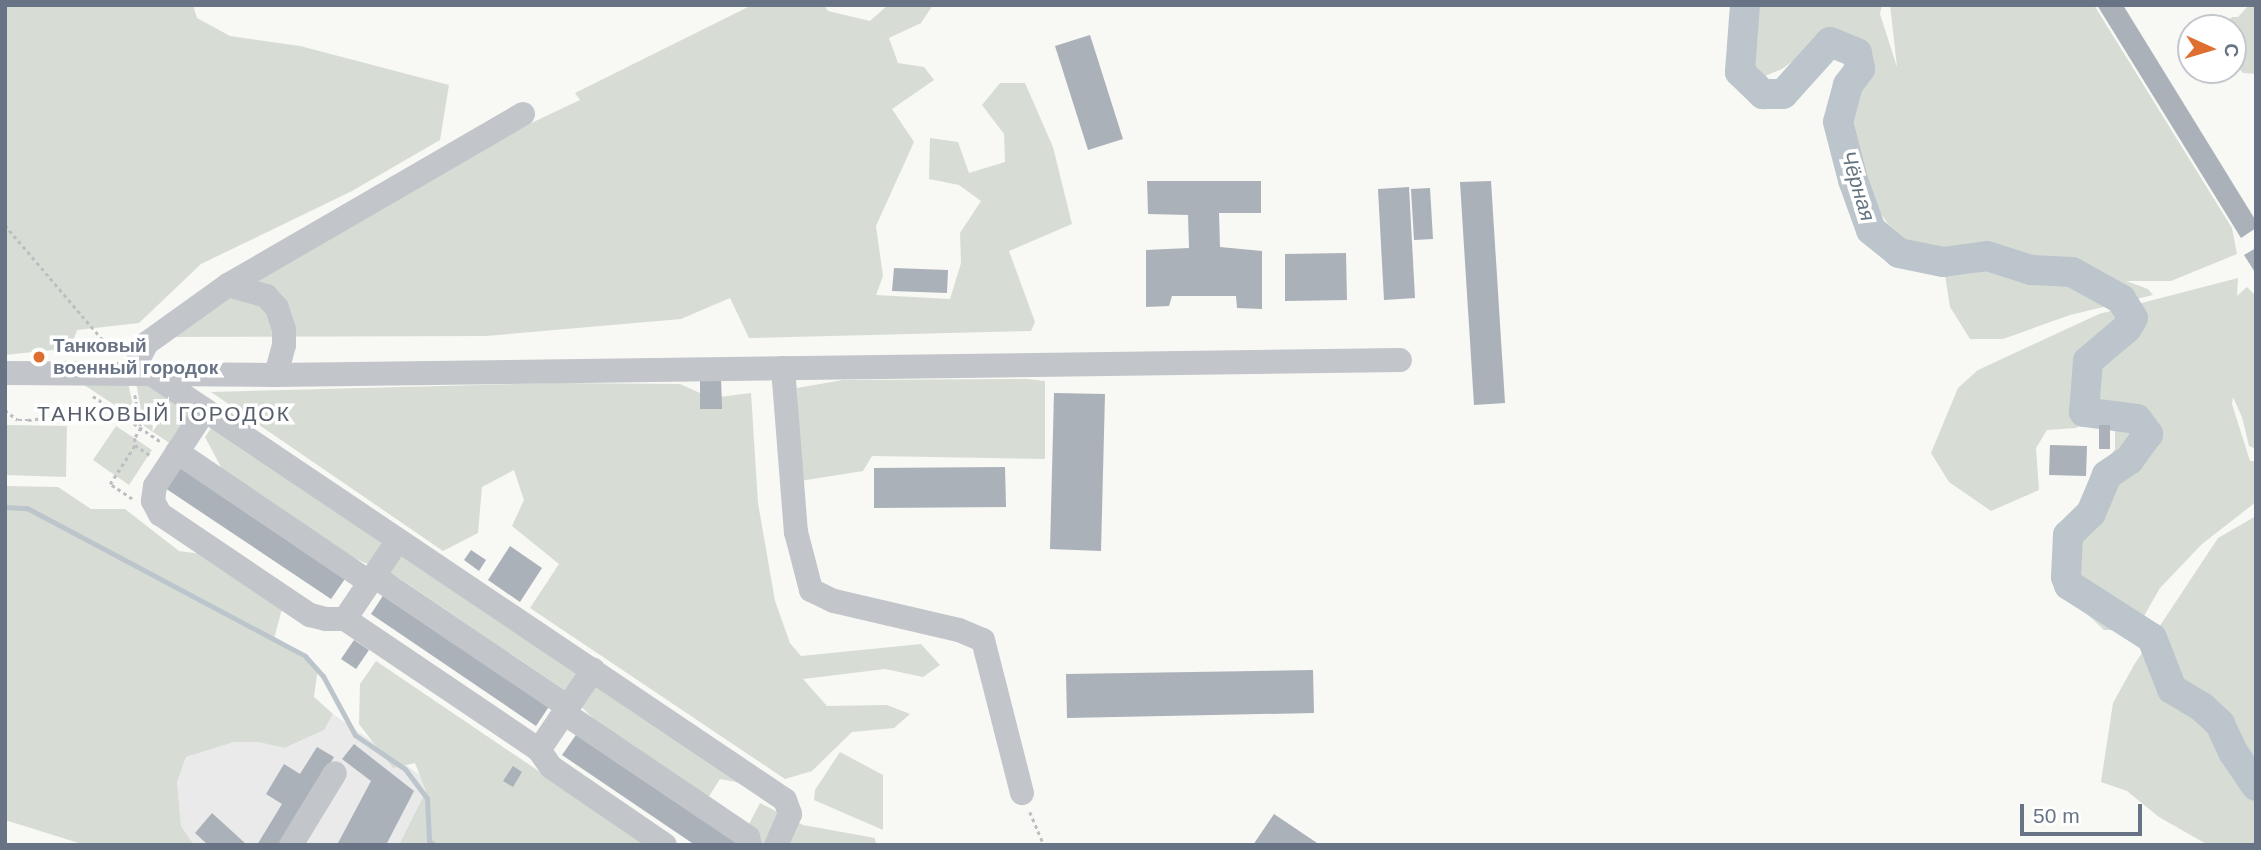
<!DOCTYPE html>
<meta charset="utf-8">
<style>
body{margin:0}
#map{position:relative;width:2261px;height:850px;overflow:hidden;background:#f8f8f5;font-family:Helvetica,sans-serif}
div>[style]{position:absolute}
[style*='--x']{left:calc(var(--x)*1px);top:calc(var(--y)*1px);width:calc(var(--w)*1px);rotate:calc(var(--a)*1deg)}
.built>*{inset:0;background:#e9eae9}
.green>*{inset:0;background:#d7ddd5}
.stream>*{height:5px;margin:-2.5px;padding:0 2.5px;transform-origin:2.5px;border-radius:2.5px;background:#bcc5cb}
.river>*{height:30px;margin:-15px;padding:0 15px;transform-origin:15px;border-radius:15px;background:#bcc5cb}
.building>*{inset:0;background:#aab1b8}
.path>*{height:2.5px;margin-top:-1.25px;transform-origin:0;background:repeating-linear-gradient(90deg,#bcbec1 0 3.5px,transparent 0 7px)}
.minor>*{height:24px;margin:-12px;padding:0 12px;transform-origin:12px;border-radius:12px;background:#c2c5c9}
.dots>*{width:19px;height:19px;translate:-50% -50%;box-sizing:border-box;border:4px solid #fff;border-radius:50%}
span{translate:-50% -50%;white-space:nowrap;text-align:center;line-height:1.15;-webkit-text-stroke:7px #fff;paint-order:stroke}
.poi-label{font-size:19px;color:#687485;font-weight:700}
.left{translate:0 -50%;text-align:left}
.water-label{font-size:21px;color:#647581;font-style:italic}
.neighbourhood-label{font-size:21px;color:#565f6b;letter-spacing:2px}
.frame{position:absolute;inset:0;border:7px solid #687485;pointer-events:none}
.north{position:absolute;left:2177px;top:14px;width:70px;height:70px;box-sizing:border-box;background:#fff;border:2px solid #c3c7ce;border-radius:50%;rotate:94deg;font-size:19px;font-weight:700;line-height:28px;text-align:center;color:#687485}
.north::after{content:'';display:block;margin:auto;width:24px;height:32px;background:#de6f30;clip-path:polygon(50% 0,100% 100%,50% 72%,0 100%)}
.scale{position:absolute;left:2020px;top:804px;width:122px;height:32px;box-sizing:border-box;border:4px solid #687485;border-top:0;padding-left:9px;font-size:21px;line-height:24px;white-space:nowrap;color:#687485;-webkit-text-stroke:5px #fff;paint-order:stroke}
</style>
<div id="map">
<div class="built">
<i style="clip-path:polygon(333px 714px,444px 792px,416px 845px,194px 845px,181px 826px,177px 782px,186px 757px,234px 742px,258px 742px,286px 748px,324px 730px)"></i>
</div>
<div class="green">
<i style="clip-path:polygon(5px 5px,193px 5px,197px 18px,230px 36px,300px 46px,449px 85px,440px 140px,352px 191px,201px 264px,139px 323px,77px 330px,71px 348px,5px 355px)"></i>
<i style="clip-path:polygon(752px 5px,824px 5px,828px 11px,870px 21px,888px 5px,933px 5px,921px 23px,889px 38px,898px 63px,924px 67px,934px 80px,892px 109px,914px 142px,876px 226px,883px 276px,876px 295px,950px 299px,961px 263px,960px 233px,981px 201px,959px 185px,929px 179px,930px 138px,958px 142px,969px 173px,1005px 162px,1004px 134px,982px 105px,1000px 83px,1025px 83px,1053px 147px,1072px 224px,1009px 251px,1035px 322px,1031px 331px,749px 338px,730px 298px,681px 319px,486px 336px,161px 337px,474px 150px,580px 100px,575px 93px)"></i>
<i style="clip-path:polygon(1753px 5px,1882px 5px,1880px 14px,1897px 67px,1890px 5px,2094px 5px,2232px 228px,2237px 254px,2171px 281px,2126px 281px,2148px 289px,2153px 295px,2070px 315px,2003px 339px,1970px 339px,1950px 307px,1945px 275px,1930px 249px,1906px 239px,1888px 224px,1871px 200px,1861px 176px,1847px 123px,1861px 84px,1866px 46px,1852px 37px,1827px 36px,1782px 69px,1765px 76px,1750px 72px,1746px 49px)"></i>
<i style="clip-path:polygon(2249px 5px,2256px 5px,2256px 74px,2243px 73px,2233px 61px,2233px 28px,2224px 28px,2224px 24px,2232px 17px,2238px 17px)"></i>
<i style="clip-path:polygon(2238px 278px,2237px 296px,2247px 287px,2256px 296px,2256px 449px,2249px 446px,2242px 417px,2233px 397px,2232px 404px,2250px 461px,2256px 461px,2256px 502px,2202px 544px,2160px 588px,2136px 630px,2104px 630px,2068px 596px,2058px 562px,2070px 524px,2090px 484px,2115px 449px,2115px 421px,2093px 419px,2076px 428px,2047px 430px,2036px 448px,2039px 490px,1991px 511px,1949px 482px,1931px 453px,1958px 388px,1978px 370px,2099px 314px)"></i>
<i style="clip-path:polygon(1027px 379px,1045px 381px,1045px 459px,872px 456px,863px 471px,800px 481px,797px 388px,843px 380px)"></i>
<i style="clip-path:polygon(81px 383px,128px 383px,136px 419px)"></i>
<i style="clip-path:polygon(136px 383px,154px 383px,197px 412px,174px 446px,144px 426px)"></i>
<i style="clip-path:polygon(554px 383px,680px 384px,711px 398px,751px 393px,758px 503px,775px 601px,790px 643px,801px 656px,921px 644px,940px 665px,923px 677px,885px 669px,803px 679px,827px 706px,887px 705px,910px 714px,894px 728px,852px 732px,812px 771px,785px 779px,530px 608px,559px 564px,512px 526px,524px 500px,514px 470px,482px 487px,478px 533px,443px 551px,211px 392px)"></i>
<i style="clip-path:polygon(5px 425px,67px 426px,66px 477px,5px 475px)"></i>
<i style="clip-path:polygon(116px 426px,152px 450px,129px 485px,93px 460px)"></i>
<i style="clip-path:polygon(212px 427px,741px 783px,720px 779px,708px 798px,601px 726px,563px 689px,399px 578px,354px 558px,222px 469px,205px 437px)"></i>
<i style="clip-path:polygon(5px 486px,58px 487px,91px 509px,125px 509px,179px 551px,209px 555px,283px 605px,274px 639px,318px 668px,314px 697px,333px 714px,324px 730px,285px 748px,258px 742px,234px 742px,186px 757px,177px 782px,181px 826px,194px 845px,85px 845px,5px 820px)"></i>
<i style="clip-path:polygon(2256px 516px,2256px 845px,2208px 845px,2159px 817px,2127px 791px,2101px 782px,2113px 703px,2134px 665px,2218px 538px)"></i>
<i style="clip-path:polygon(376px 661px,648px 845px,399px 845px,426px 791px,415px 763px,393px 768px,359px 724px,360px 684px)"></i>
<i style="clip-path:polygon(840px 752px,883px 775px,883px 830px,814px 800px,815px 790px)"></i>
<i style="clip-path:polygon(760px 803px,803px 825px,875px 838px,876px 845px,762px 845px,749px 824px)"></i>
</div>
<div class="stream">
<i style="--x:5;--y:507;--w:22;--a:3"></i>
<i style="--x:27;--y:508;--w:315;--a:28"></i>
<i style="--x:305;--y:656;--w:27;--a:48"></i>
<i style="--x:323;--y:676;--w:67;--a:61.5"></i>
<i style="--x:355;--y:735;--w:60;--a:34.2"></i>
<i style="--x:405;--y:769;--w:36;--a:53"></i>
<i style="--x:427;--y:798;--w:43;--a:87.3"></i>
<i style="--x:429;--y:841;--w:6;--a:39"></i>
</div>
<div class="river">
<i style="--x:1745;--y:5;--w:67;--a:94.3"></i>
<i style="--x:1740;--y:72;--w:32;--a:44"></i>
<i style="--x:1763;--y:94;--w:20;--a:0"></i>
<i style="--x:1783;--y:94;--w:70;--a:-47.9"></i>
<i style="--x:1830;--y:42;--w:29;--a:22"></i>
<i style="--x:1857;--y:53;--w:16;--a:79"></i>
<i style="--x:1860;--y:69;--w:20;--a:127"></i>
<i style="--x:1848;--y:85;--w:38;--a:105"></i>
<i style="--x:1838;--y:122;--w:60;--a:75.5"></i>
<i style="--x:1853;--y:180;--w:53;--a:70.2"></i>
<i style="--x:1871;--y:230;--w:36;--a:39"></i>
<i style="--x:1899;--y:253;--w:45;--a:11.6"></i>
<i style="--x:1943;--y:262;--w:44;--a:-7.8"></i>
<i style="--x:1987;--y:256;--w:46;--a:17.7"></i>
<i style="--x:2031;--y:270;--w:41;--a:2.8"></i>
<i style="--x:2072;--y:272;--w:56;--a:28.9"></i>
<i style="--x:2121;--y:299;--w:22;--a:58"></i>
<i style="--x:2133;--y:318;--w:12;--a:121"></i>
<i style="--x:2127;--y:328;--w:51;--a:139.8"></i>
<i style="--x:2088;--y:361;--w:51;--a:94.5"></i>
<i style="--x:2084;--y:412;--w:53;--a:7.5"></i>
<i style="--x:2137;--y:419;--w:19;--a:54"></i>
<i style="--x:2148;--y:434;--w:32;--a:126"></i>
<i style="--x:2129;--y:460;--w:27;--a:146"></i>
<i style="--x:2107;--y:475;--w:41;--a:112.8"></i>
<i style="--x:2091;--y:513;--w:32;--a:136"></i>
<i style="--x:2068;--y:535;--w:42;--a:92.7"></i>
<i style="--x:2066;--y:577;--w:9;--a:69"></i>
<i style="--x:2069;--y:585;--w:98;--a:32.6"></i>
<i style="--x:2152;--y:638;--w:55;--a:68.6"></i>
<i style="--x:2172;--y:689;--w:35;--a:31"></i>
<i style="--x:2202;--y:707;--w:25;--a:43"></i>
<i style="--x:2220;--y:724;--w:31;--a:65"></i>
<i style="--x:2233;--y:752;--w:41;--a:55.9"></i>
</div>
<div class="building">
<i style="clip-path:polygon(2097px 5px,2123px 5px,2256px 221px,2256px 228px,2241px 238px)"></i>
<i style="clip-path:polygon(1090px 35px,1123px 139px,1088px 150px,1055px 46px)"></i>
<i style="clip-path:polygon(1147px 181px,1261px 181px,1261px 213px,1219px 213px,1220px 247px,1262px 251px,1262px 309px,1237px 308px,1236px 296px,1172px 296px,1169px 306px,1146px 307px,1146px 250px,1189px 248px,1188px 215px,1148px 214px)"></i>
<i style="clip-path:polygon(1491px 181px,1505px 403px,1474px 405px,1460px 182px)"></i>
<i style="clip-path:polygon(1409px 187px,1415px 298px,1384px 300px,1378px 189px)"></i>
<i style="clip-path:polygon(1430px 188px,1433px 239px,1414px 240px,1411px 189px)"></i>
<i style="clip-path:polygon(2256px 248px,2256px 274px,2244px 255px)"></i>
<i style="clip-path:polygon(1346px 253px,1347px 300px,1285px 301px,1285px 254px)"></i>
<i style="clip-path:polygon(894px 268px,948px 270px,947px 293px,892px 291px)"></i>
<i style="clip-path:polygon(721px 376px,722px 409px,700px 409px,700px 377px)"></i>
<i style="clip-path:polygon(1054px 393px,1105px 394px,1101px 551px,1050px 549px)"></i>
<i style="clip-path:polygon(2099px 425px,2110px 425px,2110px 449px,2099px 449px)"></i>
<i style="clip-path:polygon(2050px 445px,2087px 446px,2086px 476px,2049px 475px)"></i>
<i style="clip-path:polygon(181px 465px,347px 576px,331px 599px,165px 488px)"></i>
<i style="clip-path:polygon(1005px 467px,1006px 507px,874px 508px,874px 468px)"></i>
<i style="clip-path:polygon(510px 546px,542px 568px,520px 602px,488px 580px)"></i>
<i style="clip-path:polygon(471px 550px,486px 560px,479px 571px,464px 560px)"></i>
<i style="clip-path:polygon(386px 591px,552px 702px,536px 726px,371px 614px)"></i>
<i style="clip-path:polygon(354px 640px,369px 650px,356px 669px,341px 659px)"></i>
<i style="clip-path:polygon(1313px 670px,1314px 713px,1067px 718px,1066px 674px)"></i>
<i style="clip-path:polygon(578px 732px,743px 845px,695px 845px,562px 755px)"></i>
<i style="clip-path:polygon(354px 744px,414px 791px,386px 845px,338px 843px,371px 781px,342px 759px)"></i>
<i style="clip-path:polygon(317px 747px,334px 757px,281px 845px,257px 845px,282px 804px,266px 794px,284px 764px,300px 774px)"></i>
<i style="clip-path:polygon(513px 766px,522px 772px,513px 787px,503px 781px)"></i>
<i style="clip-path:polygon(212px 813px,247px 845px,208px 845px,195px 833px)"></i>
<i style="clip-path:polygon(1274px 814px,1320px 845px,1253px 845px)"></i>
</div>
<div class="path">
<i style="--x:5;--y:225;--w:168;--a:49.6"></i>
<i style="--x:135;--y:395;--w:34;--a:80"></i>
<i style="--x:141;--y:428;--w:12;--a:121"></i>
<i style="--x:135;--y:438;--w:7;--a:90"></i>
<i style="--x:135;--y:445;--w:18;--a:34"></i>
<i style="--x:93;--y:396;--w:81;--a:33.9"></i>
<i style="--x:5;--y:410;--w:16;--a:38"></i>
<i style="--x:18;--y:420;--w:10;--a:0"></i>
<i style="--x:28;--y:420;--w:85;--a:-7.5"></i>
<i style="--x:132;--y:499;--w:27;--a:-146"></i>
<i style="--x:110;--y:484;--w:46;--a:-57.3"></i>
<i style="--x:1030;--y:812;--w:36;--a:67"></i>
</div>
<div class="minor">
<i style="--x:228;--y:285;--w:40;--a:16"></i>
<i style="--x:266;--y:296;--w:16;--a:47"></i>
<i style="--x:277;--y:308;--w:23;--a:72"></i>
<i style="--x:284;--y:330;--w:15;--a:90"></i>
<i style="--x:284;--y:345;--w:31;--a:105"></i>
<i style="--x:783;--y:368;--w:165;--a:85.5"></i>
<i style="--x:796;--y:532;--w:60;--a:75.5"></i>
<i style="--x:811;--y:590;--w:25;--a:26"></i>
<i style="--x:834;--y:601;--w:128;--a:13.1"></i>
<i style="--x:959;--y:630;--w:26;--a:23"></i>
<i style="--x:983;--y:640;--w:158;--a:75.7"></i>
<i style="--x:5;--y:373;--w:271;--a:0.4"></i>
<i style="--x:276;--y:375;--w:1124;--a:-0.76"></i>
<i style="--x:131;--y:373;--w:34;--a:-62"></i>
<i style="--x:147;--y:343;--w:100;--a:-35.6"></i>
<i style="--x:228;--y:285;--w:341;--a:-30.1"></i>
<i style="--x:150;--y:373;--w:765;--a:33.92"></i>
<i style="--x:785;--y:800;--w:15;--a:70"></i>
<i style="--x:790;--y:814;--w:34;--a:114"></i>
<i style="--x:205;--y:410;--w:91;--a:123.3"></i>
<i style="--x:155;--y:486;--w:15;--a:98"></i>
<i style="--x:153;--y:501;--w:15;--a:62"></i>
<i style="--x:160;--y:514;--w:181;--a:34"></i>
<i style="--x:310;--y:615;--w:16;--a:14"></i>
<i style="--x:326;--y:619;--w:19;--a:0"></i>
<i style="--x:345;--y:619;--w:234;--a:34"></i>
<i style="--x:539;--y:750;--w:21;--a:55"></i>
<i style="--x:551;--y:767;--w:138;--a:34.4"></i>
<i style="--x:177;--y:452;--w:232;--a:34.1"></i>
<i style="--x:374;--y:576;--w:234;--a:34"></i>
<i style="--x:345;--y:619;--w:95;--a:-56.1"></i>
<i style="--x:564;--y:713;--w:222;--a:34"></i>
<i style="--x:748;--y:837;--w:8;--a:76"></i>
<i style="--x:539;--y:750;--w:97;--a:-56"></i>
<i style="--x:291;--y:845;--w:84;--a:-58.6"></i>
</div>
<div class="dots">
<i style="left:39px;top:357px;background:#de6f30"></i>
</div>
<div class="poi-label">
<span class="left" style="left:53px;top:357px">Танковый<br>военный городок</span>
</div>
<div class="water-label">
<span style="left:1858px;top:186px;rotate:73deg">Чёрная</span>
</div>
<div class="neighbourhood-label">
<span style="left:164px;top:414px">ТАНКОВЫЙ ГОРОДОК</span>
</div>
<div class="frame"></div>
<div class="north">С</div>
<div class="scale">50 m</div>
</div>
